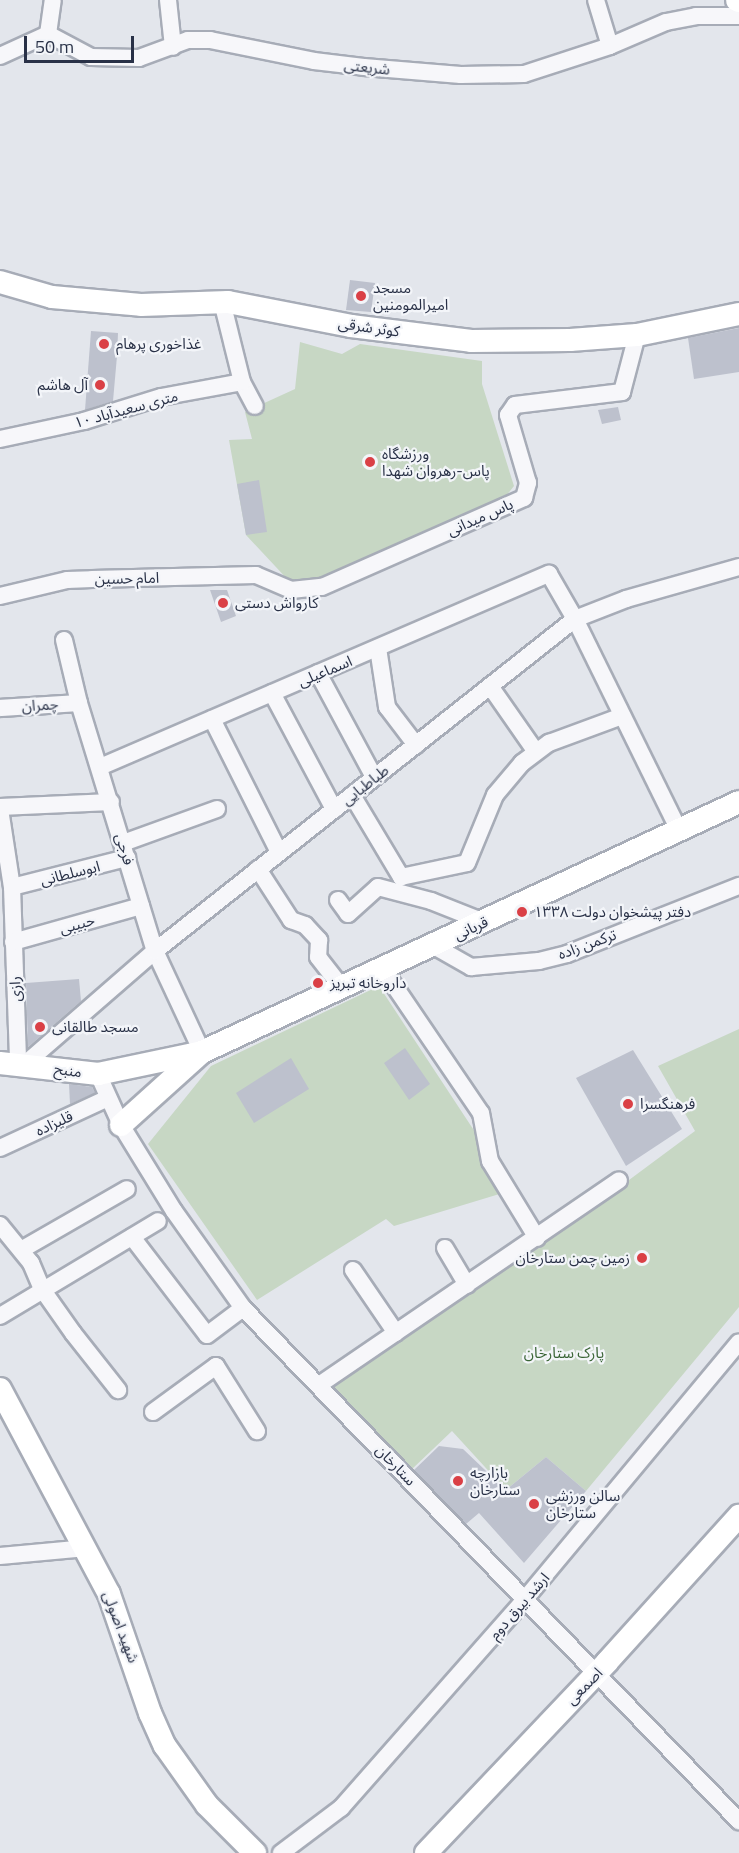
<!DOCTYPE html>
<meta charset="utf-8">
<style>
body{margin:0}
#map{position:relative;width:739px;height:1853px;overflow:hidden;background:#e3e6ec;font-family:"Titillium Web","Noto Sans Arabic",sans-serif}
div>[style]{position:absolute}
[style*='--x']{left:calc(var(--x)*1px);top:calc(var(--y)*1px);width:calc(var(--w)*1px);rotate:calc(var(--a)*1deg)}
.green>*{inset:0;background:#c7d7c4}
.building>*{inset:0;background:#bdc1cd}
.roads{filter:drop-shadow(2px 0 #a7acb7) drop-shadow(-2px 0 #a7acb7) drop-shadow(0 2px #a7acb7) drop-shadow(0 -2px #a7acb7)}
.minor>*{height:16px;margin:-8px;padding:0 8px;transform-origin:8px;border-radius:8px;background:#f7f7fa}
.major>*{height:22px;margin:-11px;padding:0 11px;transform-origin:11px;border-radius:11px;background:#fff}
.dots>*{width:16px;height:16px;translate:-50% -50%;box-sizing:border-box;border:3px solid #f3f5f9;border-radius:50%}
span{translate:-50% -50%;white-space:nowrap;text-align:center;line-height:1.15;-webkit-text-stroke:4.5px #f3f5f9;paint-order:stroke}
.street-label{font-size:15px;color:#293147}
.poi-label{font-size:15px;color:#293147}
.left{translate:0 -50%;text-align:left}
.right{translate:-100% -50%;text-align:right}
.park-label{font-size:15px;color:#396435}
.scale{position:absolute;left:24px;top:36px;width:110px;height:27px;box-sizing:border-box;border:3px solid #293147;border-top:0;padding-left:8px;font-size:18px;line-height:21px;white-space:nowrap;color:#293147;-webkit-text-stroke:4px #f3f5f9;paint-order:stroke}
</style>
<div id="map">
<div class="green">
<i style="clip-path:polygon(300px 342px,342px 354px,360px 344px,482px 361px,482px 384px,514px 486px,506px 496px,316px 580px,289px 581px,246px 535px,229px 440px,252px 439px,245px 412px,295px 389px)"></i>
<i style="clip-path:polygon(379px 986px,477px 1135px,506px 1192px,394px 1226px,386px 1219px,257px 1300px,148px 1144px,211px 1066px)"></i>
<i style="clip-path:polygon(739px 1029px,739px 1307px,586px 1491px,546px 1457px,506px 1490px,452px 1431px,411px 1470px,330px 1386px,629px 1180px,695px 1131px,658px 1066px)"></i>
</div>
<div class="building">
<i style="clip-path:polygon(350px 280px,375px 283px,371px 312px,346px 310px)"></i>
<i style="clip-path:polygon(739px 328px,739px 372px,694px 379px,688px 338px)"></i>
<i style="clip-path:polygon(91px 331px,118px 333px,117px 356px,113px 401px,85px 410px)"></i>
<i style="clip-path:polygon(618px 407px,621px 420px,602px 424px,598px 410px)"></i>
<i style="clip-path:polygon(259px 480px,267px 532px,246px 535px,237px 484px)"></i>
<i style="clip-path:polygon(210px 590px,227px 590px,236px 616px,221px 622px)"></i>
<i style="clip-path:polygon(79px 979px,81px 1001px,28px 1047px,26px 983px)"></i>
<i style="clip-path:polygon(405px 1048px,430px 1084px,409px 1100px,384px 1063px)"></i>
<i style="clip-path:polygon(633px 1050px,682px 1129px,626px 1166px,576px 1078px)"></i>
<i style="clip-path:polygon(291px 1058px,309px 1089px,254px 1123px,236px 1093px)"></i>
<i style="clip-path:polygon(69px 1084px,92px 1087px,95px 1093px,70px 1104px)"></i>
<i style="clip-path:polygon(439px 1446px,463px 1449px,506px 1490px,546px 1457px,586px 1491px,524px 1563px,479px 1513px,466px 1524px,414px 1470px)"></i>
</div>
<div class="roads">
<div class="minor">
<i style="--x:168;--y:0;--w:47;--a:83.9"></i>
<i style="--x:596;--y:0;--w:48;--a:73.1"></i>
<i style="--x:48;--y:34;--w:34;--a:-82"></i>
<i style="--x:0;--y:56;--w:53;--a:-24.6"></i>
<i style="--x:48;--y:34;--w:49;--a:28.1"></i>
<i style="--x:91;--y:57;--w:48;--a:1.2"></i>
<i style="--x:139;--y:58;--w:52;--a:-20.2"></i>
<i style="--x:188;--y:40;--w:22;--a:0"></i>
<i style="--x:210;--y:40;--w:106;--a:11.4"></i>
<i style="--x:314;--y:61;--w:50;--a:6.8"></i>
<i style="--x:364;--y:67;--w:97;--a:4.7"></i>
<i style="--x:461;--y:75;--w:63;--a:-0.9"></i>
<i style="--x:524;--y:74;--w:90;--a:-18"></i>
<i style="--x:610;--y:46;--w:61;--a:-23.2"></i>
<i style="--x:666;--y:22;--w:31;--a:-11"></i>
<i style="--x:696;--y:16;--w:43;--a:0"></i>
<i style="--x:242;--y:382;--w:27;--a:62"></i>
<i style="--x:0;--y:439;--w:86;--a:-12.1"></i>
<i style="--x:84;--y:421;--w:81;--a:-17.3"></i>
<i style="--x:161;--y:397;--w:82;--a:-10.5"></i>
<i style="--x:242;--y:382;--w:82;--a:-104"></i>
<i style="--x:0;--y:596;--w:69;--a:-13.4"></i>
<i style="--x:67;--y:580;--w:25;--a:-2"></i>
<i style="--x:92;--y:579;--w:164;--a:-1.4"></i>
<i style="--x:256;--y:575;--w:38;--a:23"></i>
<i style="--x:291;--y:590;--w:31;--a:-6"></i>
<i style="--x:322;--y:587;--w:221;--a:-23.8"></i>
<i style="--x:524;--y:498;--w:16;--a:-75"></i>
<i style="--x:528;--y:483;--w:71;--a:-106.4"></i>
<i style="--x:508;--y:415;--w:12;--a:-55"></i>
<i style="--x:515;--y:405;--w:108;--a:-6.9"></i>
<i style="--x:622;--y:392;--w:59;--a:-75.3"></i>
<i style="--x:64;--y:640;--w:65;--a:76.6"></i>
<i style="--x:79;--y:703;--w:259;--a:73"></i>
<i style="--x:155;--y:951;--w:111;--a:65"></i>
<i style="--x:378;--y:648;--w:60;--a:81.3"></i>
<i style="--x:387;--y:707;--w:48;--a:52.7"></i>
<i style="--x:318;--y:673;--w:118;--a:61.7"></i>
<i style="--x:490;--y:686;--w:80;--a:55.1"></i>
<i style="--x:272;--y:693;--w:132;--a:61.9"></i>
<i style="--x:0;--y:708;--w:79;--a:-3.6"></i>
<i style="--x:212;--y:719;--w:149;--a:63.3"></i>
<i style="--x:100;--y:767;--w:489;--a:-23.3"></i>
<i style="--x:549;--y:574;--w:52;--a:60"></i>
<i style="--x:575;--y:619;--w:235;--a:63.8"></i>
<i style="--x:352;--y:795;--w:96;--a:59.1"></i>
<i style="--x:401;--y:877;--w:67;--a:-12"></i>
<i style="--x:467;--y:863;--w:74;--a:-67.6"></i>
<i style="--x:495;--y:795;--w:42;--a:-49.8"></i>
<i style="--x:522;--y:763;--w:34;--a:-37"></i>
<i style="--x:549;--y:743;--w:78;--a:-20.3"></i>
<i style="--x:0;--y:807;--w:111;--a:-2.6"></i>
<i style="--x:0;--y:809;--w:79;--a:81.3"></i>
<i style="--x:12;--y:887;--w:176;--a:88"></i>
<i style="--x:123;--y:843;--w:100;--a:-19.9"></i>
<i style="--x:258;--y:869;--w:61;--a:57.1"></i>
<i style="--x:291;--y:920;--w:15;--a:20"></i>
<i style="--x:305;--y:925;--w:21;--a:47"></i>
<i style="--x:319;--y:940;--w:17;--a:93"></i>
<i style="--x:318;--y:957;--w:39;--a:52"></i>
<i style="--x:12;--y:887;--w:119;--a:-14.2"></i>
<i style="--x:338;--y:900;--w:17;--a:54"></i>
<i style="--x:348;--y:914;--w:40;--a:-42"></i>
<i style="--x:378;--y:887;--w:55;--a:14.8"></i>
<i style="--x:431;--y:901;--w:57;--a:21.6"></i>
<i style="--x:13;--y:942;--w:133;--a:-15.7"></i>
<i style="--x:434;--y:946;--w:43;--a:29.6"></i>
<i style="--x:471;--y:967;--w:68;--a:-5"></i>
<i style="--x:539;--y:961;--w:29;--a:-14"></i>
<i style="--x:567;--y:954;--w:185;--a:-21.6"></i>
<i style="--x:383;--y:969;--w:174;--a:55.8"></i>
<i style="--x:481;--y:1113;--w:49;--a:79.4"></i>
<i style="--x:490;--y:1161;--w:90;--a:58.6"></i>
<i style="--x:25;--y:1064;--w:172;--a:-41"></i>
<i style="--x:155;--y:951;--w:535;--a:-38.33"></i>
<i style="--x:575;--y:619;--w:55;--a:-21.4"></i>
<i style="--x:626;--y:599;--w:117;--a:-15.8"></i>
<i style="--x:98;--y:1074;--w:56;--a:65.7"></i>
<i style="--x:121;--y:1125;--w:101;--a:58.4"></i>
<i style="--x:174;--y:1211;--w:119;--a:54.6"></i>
<i style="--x:243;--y:1308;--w:714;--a:45.97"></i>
<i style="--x:0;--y:1148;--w:119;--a:-24.8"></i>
<i style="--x:0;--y:1225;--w:49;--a:50.8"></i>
<i style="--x:31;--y:1263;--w:28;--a:67"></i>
<i style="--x:42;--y:1289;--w:54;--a:54.8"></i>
<i style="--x:73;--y:1333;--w:73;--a:51.7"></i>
<i style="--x:132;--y:1237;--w:123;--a:52.6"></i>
<i style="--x:207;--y:1335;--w:45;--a:-36.9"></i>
<i style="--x:445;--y:1248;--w:43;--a:59.3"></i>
<i style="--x:21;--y:1250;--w:122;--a:-29.9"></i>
<i style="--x:353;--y:1270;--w:76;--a:55.7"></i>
<i style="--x:0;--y:1316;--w:184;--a:-31"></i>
<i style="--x:319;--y:1385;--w:363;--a:-34.3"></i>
<i style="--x:153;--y:1412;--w:78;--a:-36.1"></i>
<i style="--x:216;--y:1366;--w:77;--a:57.8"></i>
<i style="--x:0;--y:1556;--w:87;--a:-5.3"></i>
<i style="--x:281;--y:1853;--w:75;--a:-36.9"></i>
<i style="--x:341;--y:1808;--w:278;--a:-48.6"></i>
<i style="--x:525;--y:1599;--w:334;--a:-50.2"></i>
</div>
<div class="major">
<i style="--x:737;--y:0;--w:2;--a:27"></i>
<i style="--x:0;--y:282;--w:54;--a:16.1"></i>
<i style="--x:52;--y:297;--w:89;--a:5.1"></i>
<i style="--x:141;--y:305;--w:87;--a:-2"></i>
<i style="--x:228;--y:302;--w:125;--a:11"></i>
<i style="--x:351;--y:326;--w:121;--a:7.1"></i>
<i style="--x:471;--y:341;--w:99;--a:-0.6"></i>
<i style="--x:570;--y:340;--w:67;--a:-4.3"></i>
<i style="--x:637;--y:335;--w:104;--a:-11.6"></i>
<i style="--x:0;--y:1063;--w:99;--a:6.4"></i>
<i style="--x:98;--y:1074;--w:106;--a:-11.9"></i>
<i style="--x:202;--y:1052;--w:592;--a:-24.96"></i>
<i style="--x:121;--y:1125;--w:108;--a:-42"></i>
<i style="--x:0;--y:1389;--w:232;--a:62"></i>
<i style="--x:109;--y:1594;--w:126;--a:71"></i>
<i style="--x:150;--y:1713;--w:36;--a:66"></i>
<i style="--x:165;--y:1746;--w:72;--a:54.6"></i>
<i style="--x:207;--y:1805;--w:68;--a:45"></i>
<i style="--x:426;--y:1853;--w:263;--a:-46.5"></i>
<i style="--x:607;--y:1662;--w:197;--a:-47.9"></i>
</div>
</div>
<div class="dots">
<i style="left:361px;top:296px;background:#da4046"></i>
<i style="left:104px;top:344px;background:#da4046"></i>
<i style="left:100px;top:385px;background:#da4046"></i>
<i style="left:370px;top:462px;background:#da4046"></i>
<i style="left:223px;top:603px;background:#da4046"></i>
<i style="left:522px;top:912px;background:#da4046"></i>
<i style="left:318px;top:983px;background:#da4046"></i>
<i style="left:40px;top:1027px;background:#da4046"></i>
<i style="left:628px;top:1104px;background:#da4046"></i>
<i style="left:642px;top:1258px;background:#da4046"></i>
<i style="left:458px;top:1481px;background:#da4046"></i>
<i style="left:534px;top:1504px;background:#da4046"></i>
</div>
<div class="street-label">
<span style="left:367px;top:67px;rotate:6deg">شریعتی</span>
<span style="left:369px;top:327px;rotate:8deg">کوثر شرقی</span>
<span style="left:126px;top:409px;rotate:-15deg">۱۰ متری سعیدآباد</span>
<span style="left:480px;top:517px;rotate:-24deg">پاس میدانی</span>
<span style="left:127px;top:578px;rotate:-1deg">امام حسین</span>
<span style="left:325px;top:671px;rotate:-23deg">اسماعیلی</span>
<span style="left:40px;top:705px;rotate:-4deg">چمران</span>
<span style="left:365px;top:785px;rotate:-38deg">طباطبایی</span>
<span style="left:125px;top:849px;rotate:73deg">فرجی</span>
<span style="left:70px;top:873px;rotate:-14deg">ابوسلطانی</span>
<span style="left:77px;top:924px;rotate:-16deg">حبیبی</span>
<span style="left:471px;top:928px;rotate:-25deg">قربانی</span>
<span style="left:587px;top:944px;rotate:-20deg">ترکمن زاده</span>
<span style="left:15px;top:989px;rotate:-92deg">رازی</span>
<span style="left:68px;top:1070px;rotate:8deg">منبح</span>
<span style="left:54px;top:1123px;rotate:-25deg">قلیزاده</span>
<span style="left:396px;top:1465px;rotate:46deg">ستارخان</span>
<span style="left:519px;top:1606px;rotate:-49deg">ارشد بیرق دوم</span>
<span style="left:121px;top:1627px;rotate:69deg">شهید اصولی</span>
<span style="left:584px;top:1686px;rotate:-46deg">اصمعی</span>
</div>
<div class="poi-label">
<span class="left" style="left:373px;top:296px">مسجد<br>امیرالمومنین</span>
<span class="left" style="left:116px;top:344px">غذاخوری پرهام</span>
<span class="right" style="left:88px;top:385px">آل هاشم</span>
<span class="left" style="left:382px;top:462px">ورزشگاه<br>پاس-رهروان شهدا</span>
<span class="left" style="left:235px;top:603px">کارواش دستی</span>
<span class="left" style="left:534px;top:912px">دفتر پیشخوان دولت ۱۳۳۸</span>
<span class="left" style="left:330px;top:983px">داروخانه تبریز</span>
<span class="left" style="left:52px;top:1027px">مسجد طالقانی</span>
<span class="left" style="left:640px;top:1104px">فرهنگسرا</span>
<span class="right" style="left:630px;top:1258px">زمین چمن ستارخان</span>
<span class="left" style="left:470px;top:1481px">بازارچه<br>ستارخان</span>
<span class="left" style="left:546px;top:1504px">سالن ورزشی<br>ستارخان</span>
</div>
<div class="park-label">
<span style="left:564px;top:1353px">پارک ستارخان</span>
</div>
<div class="scale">50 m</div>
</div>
